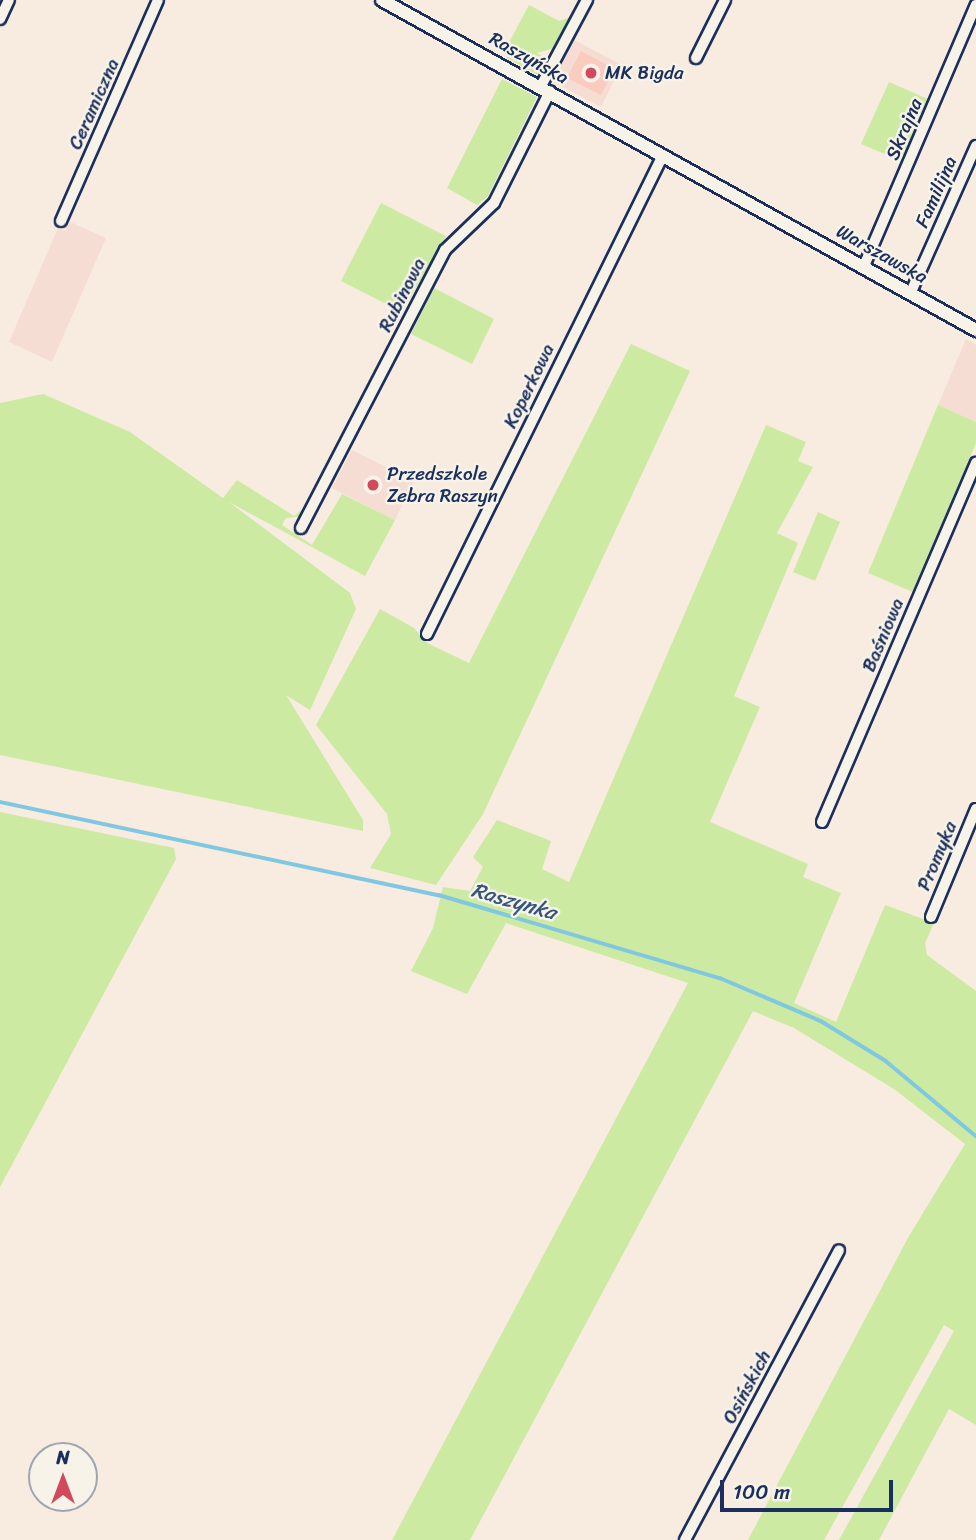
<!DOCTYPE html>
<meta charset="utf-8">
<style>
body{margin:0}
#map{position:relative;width:976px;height:1540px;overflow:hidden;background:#f8ebe0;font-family:Sriracha,sans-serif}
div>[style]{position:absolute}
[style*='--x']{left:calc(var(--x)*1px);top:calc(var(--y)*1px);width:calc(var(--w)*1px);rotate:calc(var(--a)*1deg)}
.built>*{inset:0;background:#f5ddd4}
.green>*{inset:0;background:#cceaa2}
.stream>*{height:3.5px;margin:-1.75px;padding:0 1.75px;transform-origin:1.75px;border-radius:1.75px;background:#80c8e1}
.building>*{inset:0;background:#facbbe}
.roads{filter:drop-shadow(2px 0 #1b2f5e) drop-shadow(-2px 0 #1b2f5e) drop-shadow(0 2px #1b2f5e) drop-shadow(0 -2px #1b2f5e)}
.minor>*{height:10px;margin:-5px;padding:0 5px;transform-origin:5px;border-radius:5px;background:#f7f3e8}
.tertiary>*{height:12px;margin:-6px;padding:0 6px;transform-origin:6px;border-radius:6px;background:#f7f3e8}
.dots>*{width:19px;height:19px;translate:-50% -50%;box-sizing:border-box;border:4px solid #f7f3e8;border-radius:50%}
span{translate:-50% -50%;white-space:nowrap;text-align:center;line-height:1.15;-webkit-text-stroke:5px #f7f3e8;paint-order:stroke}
.street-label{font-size:19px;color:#1b2f5e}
.poi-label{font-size:19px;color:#1b2f5e}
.left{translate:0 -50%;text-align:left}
.water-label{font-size:21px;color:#34557f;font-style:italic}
.north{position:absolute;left:28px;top:1442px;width:70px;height:70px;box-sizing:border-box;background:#f7f3e8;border:2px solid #9fa5b1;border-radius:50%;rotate:0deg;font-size:19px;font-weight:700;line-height:28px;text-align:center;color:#1b2f5e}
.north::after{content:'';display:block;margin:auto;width:24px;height:32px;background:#d1495b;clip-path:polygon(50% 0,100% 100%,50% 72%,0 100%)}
.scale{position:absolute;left:720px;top:1480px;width:173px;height:32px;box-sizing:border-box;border:4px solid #1b2f5e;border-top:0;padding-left:9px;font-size:21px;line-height:24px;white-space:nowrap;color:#1b2f5e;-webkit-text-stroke:5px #f7f3e8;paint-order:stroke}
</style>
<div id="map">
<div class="built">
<i style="clip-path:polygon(574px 40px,622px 65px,601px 107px,552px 81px)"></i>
<i style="clip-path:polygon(70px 222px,106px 238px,52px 362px,9px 342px,58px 228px,65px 231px)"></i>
<i style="clip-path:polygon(966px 339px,976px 345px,976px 422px,938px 405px)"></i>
<i style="clip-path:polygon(352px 450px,414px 481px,395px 520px,332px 488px)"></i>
</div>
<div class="green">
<i style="clip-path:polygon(529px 5px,559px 21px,571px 17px,555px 48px,537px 53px,548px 60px,540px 76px,507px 58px,505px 50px)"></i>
<i style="clip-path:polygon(502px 79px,537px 97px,488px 196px,477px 205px,447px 188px)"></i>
<i style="clip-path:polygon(889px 82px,928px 99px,901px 161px,861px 144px)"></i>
<i style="clip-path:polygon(381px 203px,446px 236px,402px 312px,341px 281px)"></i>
<i style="clip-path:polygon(434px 288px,494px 319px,472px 364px,411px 334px)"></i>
<i style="clip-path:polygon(631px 344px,690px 371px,483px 814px,436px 885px,370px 868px,391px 834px,387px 814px,316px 725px,380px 609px,414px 628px,427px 643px,469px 663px)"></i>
<i style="clip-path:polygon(43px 394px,130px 432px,223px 498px,237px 480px,294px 516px,311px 502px,303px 516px,286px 518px,282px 525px,312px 545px,342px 494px,395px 520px,365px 576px,229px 502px,350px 593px,356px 609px,310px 710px,286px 695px,363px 820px,363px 831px,0 755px,0 403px)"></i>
<i style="clip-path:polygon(938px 405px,976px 422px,976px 443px,913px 592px,868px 573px)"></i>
<i style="clip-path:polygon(766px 425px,806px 442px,798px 461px,813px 467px,777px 533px,798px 543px,734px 696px,760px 707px,710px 822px,808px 864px,803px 877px,841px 893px,794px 1003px,836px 1022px,885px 905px,934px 923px,925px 943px,927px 955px,976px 991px,976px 1425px,949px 1409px,879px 1540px,839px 1540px,954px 1331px,944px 1325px,824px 1540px,748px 1540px,909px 1236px,965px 1144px,894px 1089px,794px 1028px,753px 1011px,470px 1540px,392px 1540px,688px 983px,506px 923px,467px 994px,411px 971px,433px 928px,443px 887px,470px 891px,483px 867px,473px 857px,497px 820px,551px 841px,542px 869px,569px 882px)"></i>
<i style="clip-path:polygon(818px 512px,840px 522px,815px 581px,793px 572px)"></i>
<i style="clip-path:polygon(0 812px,174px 848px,176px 859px,0 1187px)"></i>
</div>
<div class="stream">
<i style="--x:0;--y:802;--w:449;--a:12"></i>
<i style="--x:439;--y:895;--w:293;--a:16.5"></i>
<i style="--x:720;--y:978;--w:110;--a:23.1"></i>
<i style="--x:821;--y:1021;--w:76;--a:31.6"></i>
<i style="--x:886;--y:1061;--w:117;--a:39.8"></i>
</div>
<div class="building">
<i style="clip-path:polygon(581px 51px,614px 69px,601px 95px,567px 78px)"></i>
</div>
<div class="roads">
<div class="minor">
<i style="--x:0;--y:19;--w:21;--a:-65"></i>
<i style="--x:696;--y:58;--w:65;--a:-63.4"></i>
<i style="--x:541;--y:86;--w:98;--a:-61.9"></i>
<i style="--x:61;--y:221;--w:241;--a:-66.3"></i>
<i style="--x:864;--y:266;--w:284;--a:-66.8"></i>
<i style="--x:911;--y:292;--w:160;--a:-66"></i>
<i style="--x:301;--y:528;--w:313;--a:-62.6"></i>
<i style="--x:445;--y:250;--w:68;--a:-43.8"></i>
<i style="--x:494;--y:203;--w:125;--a:-63.4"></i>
<i style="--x:427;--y:634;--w:534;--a:-63.77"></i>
<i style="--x:822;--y:822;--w:391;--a:-66.8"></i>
<i style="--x:931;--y:917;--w:117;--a:-67.4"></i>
<i style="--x:685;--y:1540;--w:328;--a:-62"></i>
</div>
<div class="tertiary">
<i style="--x:382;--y:0;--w:680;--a:29.05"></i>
</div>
</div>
<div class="dots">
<i style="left:591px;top:73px;background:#d1495b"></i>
<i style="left:373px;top:485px;background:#d1495b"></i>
</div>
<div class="street-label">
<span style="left:529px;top:58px;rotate:29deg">Raszyńska</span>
<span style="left:94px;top:104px;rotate:-66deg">Ceramiczna</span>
<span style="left:904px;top:129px;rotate:-67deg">Skrajna</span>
<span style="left:936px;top:192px;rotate:-66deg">Familijna</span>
<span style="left:882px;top:254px;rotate:29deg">Warszawska</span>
<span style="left:402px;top:295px;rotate:-63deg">Rubinowa</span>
<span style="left:529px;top:386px;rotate:-64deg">Koperkowa</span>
<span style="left:883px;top:635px;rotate:-67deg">Baśniowa</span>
<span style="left:937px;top:856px;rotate:-67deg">Promyka</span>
<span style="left:747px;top:1387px;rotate:-62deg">Osińskich</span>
</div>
<div class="poi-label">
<span class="left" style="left:605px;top:73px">MK Bigda</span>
<span class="left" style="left:387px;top:485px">Przedszkole<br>Zebra Raszyn</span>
</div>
<div class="water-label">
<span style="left:514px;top:901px;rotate:16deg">Raszynka</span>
</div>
<div class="north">N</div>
<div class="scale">100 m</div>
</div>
